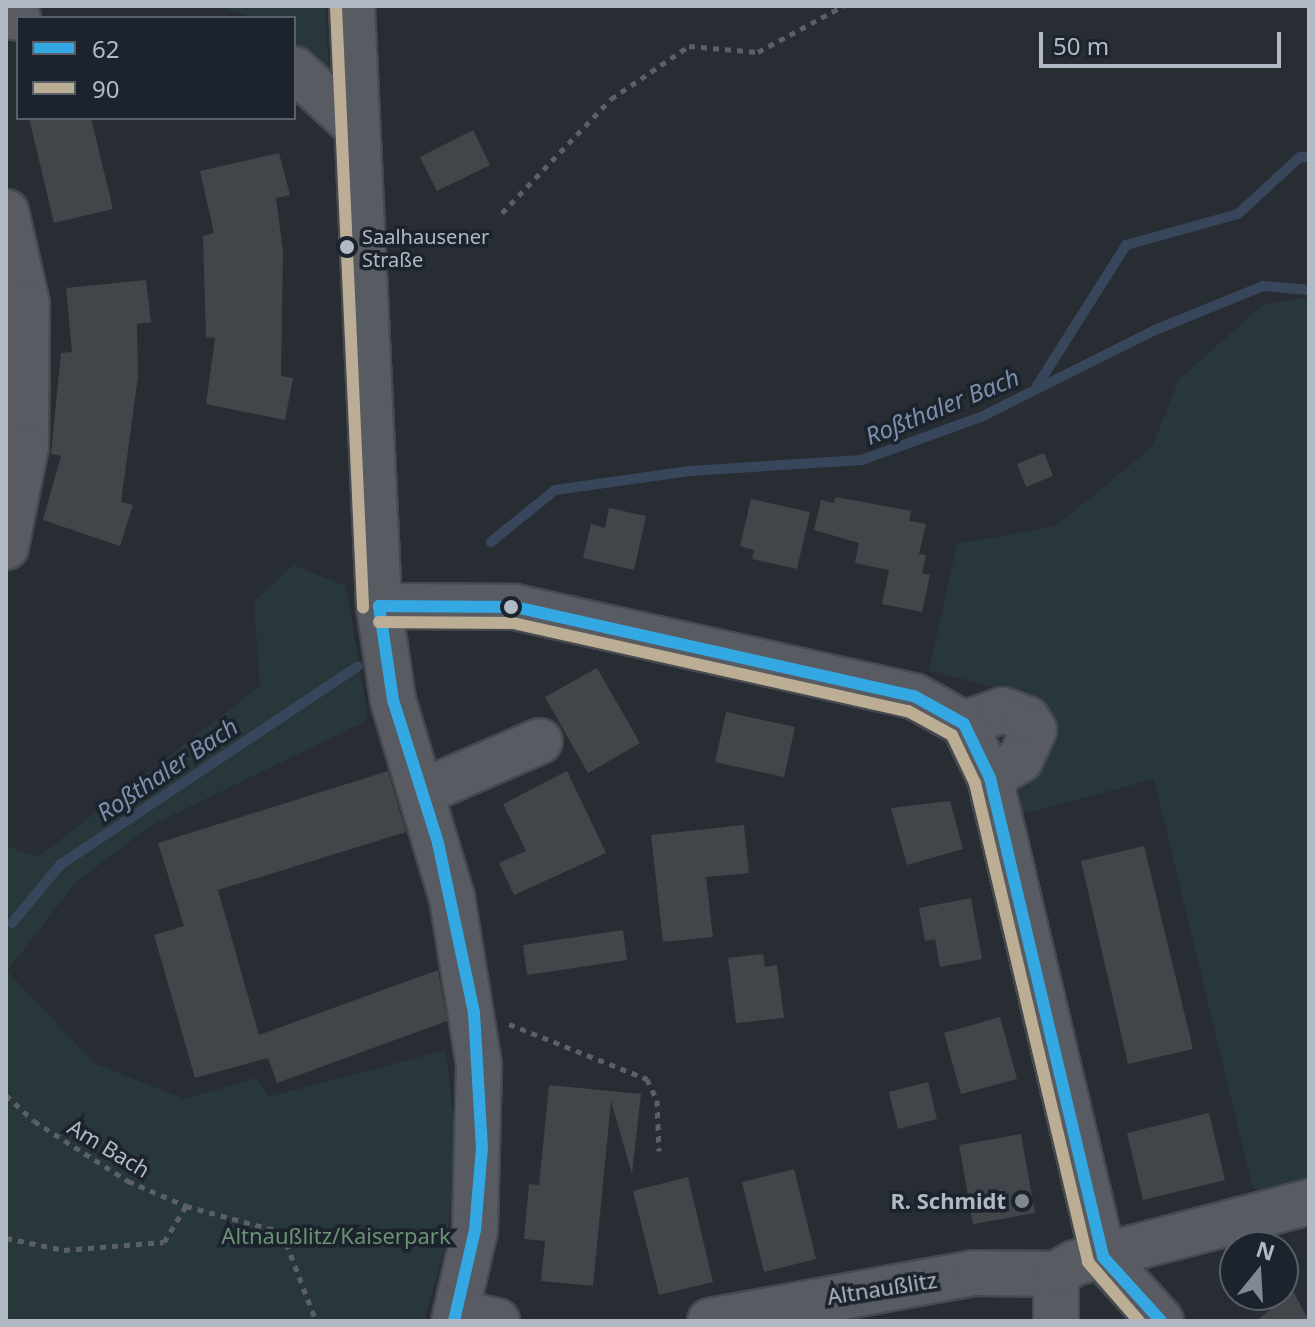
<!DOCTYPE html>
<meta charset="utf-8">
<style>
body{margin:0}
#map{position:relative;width:1315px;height:1327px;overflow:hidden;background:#282d33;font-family:"Noto Sans",sans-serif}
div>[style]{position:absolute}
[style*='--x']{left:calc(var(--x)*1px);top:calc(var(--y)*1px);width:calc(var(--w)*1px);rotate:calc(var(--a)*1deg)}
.green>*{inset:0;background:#28383a}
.stream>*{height:10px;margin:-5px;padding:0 5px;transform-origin:5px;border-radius:5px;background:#38465c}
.building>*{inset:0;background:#42464b}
.path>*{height:5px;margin-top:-2.5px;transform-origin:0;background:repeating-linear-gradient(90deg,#5c6065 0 6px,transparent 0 12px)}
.roads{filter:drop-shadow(2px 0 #46494e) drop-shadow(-2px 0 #46494e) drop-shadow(0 2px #46494e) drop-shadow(0 -2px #46494e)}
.minor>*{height:44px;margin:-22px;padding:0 22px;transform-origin:22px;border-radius:22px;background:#585b61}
.bus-1>*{height:12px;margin:-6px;padding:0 6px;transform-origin:6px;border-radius:6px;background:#33a8e2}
.bus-2>*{height:12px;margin:-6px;padding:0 6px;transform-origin:6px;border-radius:6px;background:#bcae94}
.dots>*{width:22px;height:22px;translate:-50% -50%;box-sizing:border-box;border:4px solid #1c232d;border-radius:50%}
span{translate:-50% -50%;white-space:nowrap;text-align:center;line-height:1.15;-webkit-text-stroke:7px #1c232d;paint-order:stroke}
.bus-label{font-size:20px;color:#b1b9c4}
.left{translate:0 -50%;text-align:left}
.street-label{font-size:22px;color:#b1b9c4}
.poi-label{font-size:22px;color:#b1b9c4;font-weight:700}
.right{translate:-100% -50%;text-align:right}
.park-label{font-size:22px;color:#6a9374}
.water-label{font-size:24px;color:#7c8faa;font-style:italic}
.frame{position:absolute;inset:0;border:8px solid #b1b9c4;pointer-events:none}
.legend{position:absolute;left:16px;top:16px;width:280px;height:104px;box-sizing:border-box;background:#1c232d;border:2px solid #585f69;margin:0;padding:10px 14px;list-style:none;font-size:24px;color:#b1b9c4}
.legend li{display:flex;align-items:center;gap:16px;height:40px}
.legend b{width:40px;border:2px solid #585f69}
.north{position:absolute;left:1219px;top:1231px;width:80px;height:80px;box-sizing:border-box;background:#1c232d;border:2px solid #585f69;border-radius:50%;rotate:18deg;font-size:22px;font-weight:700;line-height:32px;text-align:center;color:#b1b9c4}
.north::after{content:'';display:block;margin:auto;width:28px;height:36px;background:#818891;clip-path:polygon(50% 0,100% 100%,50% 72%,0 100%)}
.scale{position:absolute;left:1039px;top:32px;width:242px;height:36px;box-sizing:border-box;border:4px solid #b1b9c4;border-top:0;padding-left:10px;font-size:24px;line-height:28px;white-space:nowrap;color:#b1b9c4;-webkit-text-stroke:6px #1c232d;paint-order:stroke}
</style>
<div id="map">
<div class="green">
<i style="clip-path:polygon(220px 6px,325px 6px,329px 73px,294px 49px,294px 18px,253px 18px)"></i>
<i style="clip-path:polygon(1309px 297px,1309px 1194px,1253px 1189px,1154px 779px,1023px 814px,1004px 690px,929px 670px,957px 544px,1056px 526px,1152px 447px,1179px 379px,1263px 305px)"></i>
<i style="clip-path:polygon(293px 565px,346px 586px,368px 720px,152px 825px,76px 882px,7px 971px,95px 1064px,185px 1099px,256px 1078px,269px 1097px,446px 1050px,456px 1146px,447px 1240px,424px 1321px,6px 1321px,6px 846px,38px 857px,260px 686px,254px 602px)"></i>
</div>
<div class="stream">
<i style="--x:1037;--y:386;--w:167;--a:-57.7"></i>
<i style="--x:1126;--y:245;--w:116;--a:-15.5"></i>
<i style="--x:1238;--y:214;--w:84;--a:-42.6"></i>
<i style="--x:1300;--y:157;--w:9;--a:0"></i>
<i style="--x:491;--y:542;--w:82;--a:-39.1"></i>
<i style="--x:555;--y:490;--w:136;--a:-8"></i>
<i style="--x:690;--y:471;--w:172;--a:-3.7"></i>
<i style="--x:862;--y:460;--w:127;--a:-19.9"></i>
<i style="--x:981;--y:417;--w:195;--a:-26.6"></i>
<i style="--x:1155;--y:330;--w:117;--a:-22.2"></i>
<i style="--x:1263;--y:286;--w:46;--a:5"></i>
<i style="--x:12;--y:923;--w:75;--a:-50.4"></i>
<i style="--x:60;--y:865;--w:358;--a:-33.7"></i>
</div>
<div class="building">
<i style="clip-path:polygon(29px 118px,91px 118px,113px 209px,54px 223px)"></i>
<i style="clip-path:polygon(473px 130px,490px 165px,437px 191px,420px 157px)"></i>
<i style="clip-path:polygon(279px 153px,290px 195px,276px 198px,283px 251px,281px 376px,293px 378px,285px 420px,206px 404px,215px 338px,206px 337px,203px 236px,214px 233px,200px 171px)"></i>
<i style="clip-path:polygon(146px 280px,151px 322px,137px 324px,138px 377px,121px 502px,133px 505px,120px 546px,43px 520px,61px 456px,51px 454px,61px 353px,72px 352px,66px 288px)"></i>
<i style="clip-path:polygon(1044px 453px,1053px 476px,1026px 487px,1017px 464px)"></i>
<i style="clip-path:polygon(836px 497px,911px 511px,909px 521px,926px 524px,919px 554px,926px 555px,922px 573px,930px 575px,922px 612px,882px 604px,889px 570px,855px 563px,859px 543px,814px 530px,821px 500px,834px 503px)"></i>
<i style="clip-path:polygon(751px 499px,810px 512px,797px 569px,752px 559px,754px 550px,740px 546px)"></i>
<i style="clip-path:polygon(609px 508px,646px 516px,634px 570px,583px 558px,591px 524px,605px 528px)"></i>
<i style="clip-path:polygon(597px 668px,640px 743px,588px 773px,545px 697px)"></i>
<i style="clip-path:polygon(726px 712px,795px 727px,784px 777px,715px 762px)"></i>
<i style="clip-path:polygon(388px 771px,406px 832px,218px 890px,259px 1035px,438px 970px,447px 1021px,277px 1083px,268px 1058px,195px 1078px,154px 935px,184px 926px,158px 843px)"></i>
<i style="clip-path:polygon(567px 771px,606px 853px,514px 895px,499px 863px,526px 851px,503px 804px)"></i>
<i style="clip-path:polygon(950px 801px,963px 849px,907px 865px,891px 808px)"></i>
<i style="clip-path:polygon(744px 825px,749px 873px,706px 877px,713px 937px,663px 942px,651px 835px)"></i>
<i style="clip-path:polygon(1144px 846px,1193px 1049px,1128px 1064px,1081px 861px)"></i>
<i style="clip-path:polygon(971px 898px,982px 959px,940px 967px,935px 939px,925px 941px,919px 908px)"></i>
<i style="clip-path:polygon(623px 930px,627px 960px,527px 975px,523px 945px)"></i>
<i style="clip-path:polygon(763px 954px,765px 967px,777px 965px,784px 1018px,736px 1023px,728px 958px)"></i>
<i style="clip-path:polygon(1000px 1017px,1017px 1079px,961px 1094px,944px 1033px)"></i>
<i style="clip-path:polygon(928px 1082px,937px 1119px,898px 1129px,889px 1092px)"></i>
<i style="clip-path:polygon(549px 1085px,641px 1094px,632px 1174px,611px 1101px,593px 1286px,541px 1281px,545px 1241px,524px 1239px,529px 1184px,539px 1185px)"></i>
<i style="clip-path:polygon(1209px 1113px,1225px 1180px,1143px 1200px,1127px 1133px)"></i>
<i style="clip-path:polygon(1021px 1134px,1035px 1213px,973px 1224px,959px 1145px)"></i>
<i style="clip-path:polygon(794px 1169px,816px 1259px,764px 1272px,742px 1182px)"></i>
<i style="clip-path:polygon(688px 1177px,713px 1282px,659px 1295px,633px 1191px)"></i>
<i style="clip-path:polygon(1293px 1291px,1309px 1321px,1256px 1321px)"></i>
</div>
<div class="path">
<i style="--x:502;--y:213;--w:158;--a:-46.3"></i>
<i style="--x:611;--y:99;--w:94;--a:-34.2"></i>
<i style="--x:689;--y:46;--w:69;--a:5"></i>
<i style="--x:758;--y:52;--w:97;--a:-28.4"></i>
<i style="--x:509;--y:1024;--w:149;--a:21.7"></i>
<i style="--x:647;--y:1079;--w:23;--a:65"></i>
<i style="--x:657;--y:1100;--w:51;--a:87.8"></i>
<i style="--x:6;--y:1095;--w:38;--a:43"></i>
<i style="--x:34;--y:1121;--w:112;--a:32.6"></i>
<i style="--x:128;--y:1181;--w:63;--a:23.3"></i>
<i style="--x:186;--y:1206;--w:99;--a:15.2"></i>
<i style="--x:282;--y:1232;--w:95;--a:69.1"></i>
<i style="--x:6;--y:1238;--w:59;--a:11.7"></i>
<i style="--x:64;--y:1250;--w:100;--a:-4.6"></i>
<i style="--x:164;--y:1242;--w:42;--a:-58.6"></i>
</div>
<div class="roads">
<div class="minor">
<i style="--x:352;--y:6;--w:601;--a:87.42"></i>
<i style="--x:379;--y:606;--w:95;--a:81.5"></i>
<i style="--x:393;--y:700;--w:207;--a:73.4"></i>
<i style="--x:452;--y:898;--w:169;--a:80.8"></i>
<i style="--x:479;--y:1065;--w:165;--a:91.4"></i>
<i style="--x:475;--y:1230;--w:93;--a:103"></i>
<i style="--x:6;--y:16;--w:12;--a:9"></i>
<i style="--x:294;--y:69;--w:86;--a:42.6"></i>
<i style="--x:6;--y:212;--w:94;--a:77.1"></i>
<i style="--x:27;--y:304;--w:142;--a:90.4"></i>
<i style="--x:26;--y:446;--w:103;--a:101.2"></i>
<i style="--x:379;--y:606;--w:136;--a:0.4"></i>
<i style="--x:515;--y:607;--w:409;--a:12.6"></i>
<i style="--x:914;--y:696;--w:57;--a:29.2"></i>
<i style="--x:964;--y:724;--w:60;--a:64.3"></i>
<i style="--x:990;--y:778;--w:492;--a:76.7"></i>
<i style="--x:1103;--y:1257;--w:86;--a:47.8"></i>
<i style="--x:964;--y:724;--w:41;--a:-19.7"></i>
<i style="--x:1003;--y:710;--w:26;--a:21"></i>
<i style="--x:1027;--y:719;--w:13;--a:58"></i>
<i style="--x:1034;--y:730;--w:33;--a:115"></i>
<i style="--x:1020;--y:760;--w:35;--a:149"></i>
<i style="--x:425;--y:791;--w:125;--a:-23.5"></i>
<i style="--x:456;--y:1312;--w:42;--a:12.4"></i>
<i style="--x:710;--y:1321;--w:269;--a:-10.3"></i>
<i style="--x:975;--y:1273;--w:81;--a:0.7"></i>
<i style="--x:1056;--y:1321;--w:47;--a:-90"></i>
<i style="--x:1056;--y:1274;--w:22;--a:-30"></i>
<i style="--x:1075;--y:1263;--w:242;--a:-14.6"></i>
</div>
</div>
<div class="bus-1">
<i style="--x:379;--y:606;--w:136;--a:0.4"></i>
<i style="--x:515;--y:607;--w:409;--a:12.6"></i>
<i style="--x:914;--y:696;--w:57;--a:29.2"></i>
<i style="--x:964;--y:724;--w:60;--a:64.3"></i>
<i style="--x:990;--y:778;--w:492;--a:76.7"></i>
<i style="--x:1103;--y:1257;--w:86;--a:47.8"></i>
<i style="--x:379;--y:606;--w:95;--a:81.5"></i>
<i style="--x:393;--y:700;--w:150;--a:72.5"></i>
<i style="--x:438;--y:843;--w:174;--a:78"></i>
<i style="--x:474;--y:1013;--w:134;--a:86.6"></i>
<i style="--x:482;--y:1147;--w:83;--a:94.8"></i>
<i style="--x:475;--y:1230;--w:93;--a:103"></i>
</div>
<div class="bus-2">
<i style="--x:336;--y:7;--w:601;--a:87.42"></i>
<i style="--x:379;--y:622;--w:134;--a:0.4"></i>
<i style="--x:513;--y:623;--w:405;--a:12.6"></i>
<i style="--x:908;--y:711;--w:50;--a:28.6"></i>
<i style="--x:952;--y:735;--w:53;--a:64.4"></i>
<i style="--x:975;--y:783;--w:492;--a:76.7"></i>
<i style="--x:1088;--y:1262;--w:78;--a:49.2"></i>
</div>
<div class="dots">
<i style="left:347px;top:247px;background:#b1b9c4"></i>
<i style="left:511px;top:607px;background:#b1b9c4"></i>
<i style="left:1022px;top:1201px;background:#818891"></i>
</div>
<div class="bus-label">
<span class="left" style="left:362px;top:248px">Saalhausener<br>Straße</span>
</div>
<div class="street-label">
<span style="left:109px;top:1148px;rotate:31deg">Am Bach</span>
<span style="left:882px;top:1288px;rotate:-9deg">Altnaußlitz</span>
</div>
<div class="poi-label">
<span class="right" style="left:1006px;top:1201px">R. Schmidt</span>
</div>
<div class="park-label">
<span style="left:336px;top:1236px">Altnaußlitz/Kaiserpark</span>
</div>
<div class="water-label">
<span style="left:942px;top:406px;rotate:-22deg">Roßthaler Bach</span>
<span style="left:167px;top:769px;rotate:-34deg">Roßthaler Bach</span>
</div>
<div class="frame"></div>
<ul class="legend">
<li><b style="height:10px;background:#33a8e2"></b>62</li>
<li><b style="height:10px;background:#bcae94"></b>90</li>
</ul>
<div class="north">N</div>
<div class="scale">50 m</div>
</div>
